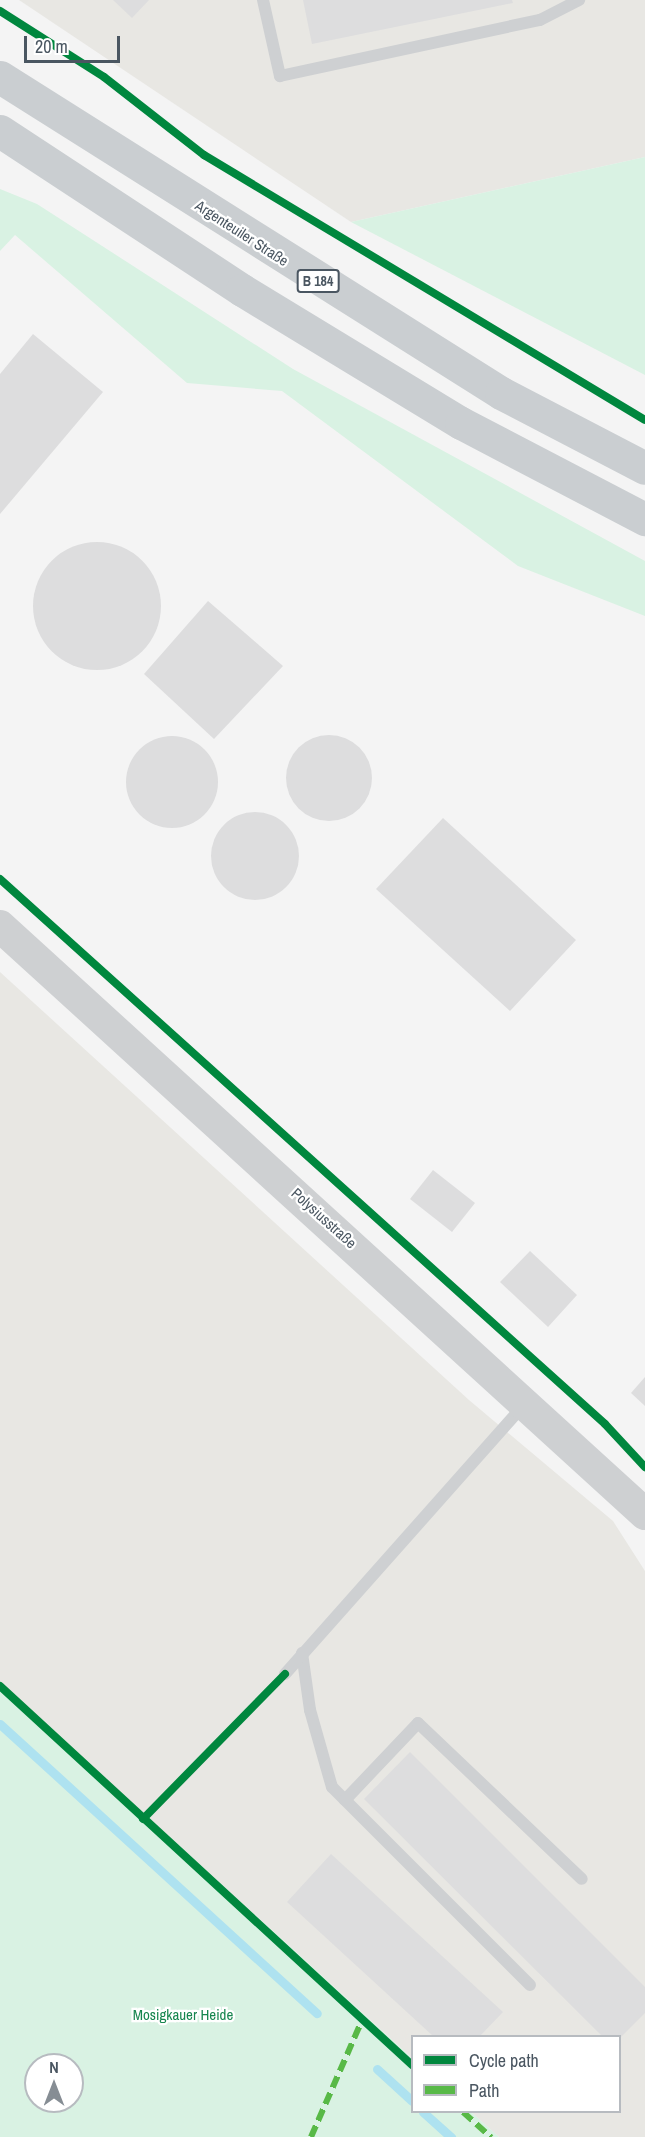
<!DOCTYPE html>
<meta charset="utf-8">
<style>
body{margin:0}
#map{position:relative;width:645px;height:2137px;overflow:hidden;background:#f4f4f4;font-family:"Archivo Narrow",sans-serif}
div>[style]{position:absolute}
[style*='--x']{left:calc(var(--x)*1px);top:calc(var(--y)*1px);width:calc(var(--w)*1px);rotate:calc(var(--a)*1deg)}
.commercial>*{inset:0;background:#e8e7e3}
.green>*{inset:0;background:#d9f2e3}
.stream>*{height:9px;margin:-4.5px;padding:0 4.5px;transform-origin:4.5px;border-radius:4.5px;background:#aee2f0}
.building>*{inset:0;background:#ddddde}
.round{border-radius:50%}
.service>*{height:12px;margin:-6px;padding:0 6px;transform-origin:6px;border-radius:6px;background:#ced0d2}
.tertiary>*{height:32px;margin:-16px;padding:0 16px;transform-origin:16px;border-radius:16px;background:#ced0d2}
.primary>*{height:33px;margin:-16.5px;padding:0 16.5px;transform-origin:16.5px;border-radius:16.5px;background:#caced1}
.quiet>*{height:6px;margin-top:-3px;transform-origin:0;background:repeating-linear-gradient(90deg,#58b947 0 12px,transparent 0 18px)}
.cycleway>*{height:8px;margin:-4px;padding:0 4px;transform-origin:4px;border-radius:4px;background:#00873e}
span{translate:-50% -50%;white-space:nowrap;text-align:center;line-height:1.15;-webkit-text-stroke:4.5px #fff;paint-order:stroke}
.shield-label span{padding:2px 4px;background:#fff;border:2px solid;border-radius:4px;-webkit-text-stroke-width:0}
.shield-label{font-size:14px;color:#4a5661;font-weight:700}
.street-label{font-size:15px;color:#4a5661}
.park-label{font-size:15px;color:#17864f}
.legend{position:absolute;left:411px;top:2035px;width:210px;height:78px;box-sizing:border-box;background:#fff;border:2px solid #b7bbc0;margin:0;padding:8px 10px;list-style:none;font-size:18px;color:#4a5661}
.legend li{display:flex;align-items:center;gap:12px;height:30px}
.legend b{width:30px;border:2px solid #b7bbc0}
.north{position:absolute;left:24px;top:2053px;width:60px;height:60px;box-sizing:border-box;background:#fff;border:2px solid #b7bbc0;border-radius:50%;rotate:0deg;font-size:16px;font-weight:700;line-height:24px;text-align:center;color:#4a5661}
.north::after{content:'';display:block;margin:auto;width:21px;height:27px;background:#868d94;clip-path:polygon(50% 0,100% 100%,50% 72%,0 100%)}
.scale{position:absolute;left:24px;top:36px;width:96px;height:27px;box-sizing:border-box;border:3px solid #4a5661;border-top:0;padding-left:8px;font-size:18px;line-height:21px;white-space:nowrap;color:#4a5661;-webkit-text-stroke:4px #fff;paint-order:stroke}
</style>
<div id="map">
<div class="commercial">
<i style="clip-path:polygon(19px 0,645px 0,645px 157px,351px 222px)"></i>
<i style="clip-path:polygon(0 972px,469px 1400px,613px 1521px,645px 1571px,645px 2137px,499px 2137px,471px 2112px,620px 2112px,620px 2036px,412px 2036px,412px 2058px,0 1682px)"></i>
</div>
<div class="green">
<i style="clip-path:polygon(645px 157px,645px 375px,351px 222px)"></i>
<i style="clip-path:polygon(0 189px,37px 204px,293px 369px,645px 561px,645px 616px,518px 566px,282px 391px,187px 383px,15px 235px,0 251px)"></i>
<i style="clip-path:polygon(evenodd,0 1682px,412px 2058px,412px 2112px,471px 2112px,499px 2137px,0 2137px,0 1682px,36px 2065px,72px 2065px,72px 2101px,36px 2101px,36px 2065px)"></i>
</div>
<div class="stream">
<i style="--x:0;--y:1724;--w:429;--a:42.4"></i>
<i style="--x:377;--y:2069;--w:47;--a:42.4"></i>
<i style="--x:423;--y:2112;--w:38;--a:42"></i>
</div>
<div class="building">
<i style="clip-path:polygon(113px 0,149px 0,132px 18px)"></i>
<i style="clip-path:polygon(303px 0,512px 0,513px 3px,312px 44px)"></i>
<i style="clip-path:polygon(33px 334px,103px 392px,0 514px,0 374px)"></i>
<i class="round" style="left:33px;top:542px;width:128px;height:128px"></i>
<i style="clip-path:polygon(208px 601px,283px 666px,214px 739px,144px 674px)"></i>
<i class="round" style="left:286px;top:735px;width:86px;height:86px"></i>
<i class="round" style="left:126px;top:736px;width:92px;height:92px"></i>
<i class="round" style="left:211px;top:812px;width:88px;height:88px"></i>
<i style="clip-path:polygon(443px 818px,576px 940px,510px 1011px,376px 889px)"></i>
<i style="clip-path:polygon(433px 1170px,475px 1203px,452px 1232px,410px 1199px)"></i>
<i style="clip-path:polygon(530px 1251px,577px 1295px,548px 1327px,500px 1282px)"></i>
<i style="clip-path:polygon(645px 1377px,645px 1406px,631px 1393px)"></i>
<i style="clip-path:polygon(410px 1752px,645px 1987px,645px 2013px,620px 2038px,602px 2036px,364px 1799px)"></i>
<i style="clip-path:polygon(331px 1854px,503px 2012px,480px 2036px,433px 2036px,287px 1902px)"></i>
</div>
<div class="service">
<i style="--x:263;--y:0;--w:78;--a:77.4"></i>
<i style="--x:280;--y:76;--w:266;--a:-12.2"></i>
<i style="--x:540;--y:20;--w:44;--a:-27.1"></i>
<i style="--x:302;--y:1653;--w:58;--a:82"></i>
<i style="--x:310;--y:1710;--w:80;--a:74.1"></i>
<i style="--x:332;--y:1787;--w:280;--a:45"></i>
<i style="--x:285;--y:1674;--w:360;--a:-48.4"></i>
<i style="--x:345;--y:1800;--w:106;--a:-46.5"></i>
<i style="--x:418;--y:1723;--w:226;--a:43.6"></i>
</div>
<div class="tertiary">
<i style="--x:0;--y:926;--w:873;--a:42.35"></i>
</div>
<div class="primary">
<i style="--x:0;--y:77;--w:592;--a:32.24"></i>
<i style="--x:501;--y:393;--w:162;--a:27.5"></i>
<i style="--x:0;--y:131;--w:290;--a:33.3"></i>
<i style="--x:242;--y:290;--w:256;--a:31.3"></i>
<i style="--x:461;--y:423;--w:208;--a:27.6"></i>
</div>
<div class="quiet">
<i style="--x:463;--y:2112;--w:38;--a:42"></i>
<i style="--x:311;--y:2137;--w:128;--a:-66.4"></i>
</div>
<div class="cycleway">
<i style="--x:0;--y:11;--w:123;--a:32.4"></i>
<i style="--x:104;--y:77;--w:127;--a:38"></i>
<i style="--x:204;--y:155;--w:514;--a:31"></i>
<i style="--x:0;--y:879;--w:814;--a:42.01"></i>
<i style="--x:605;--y:1424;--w:59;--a:47.1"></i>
<i style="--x:0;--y:1686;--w:560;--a:42.61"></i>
<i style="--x:143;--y:1819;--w:203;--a:-45.6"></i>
</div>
<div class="shield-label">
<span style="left:318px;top:281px">B 184</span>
</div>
<div class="street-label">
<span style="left:242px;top:233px;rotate:33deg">Argenteuiler Straße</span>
<span style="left:324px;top:1218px;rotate:42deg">Polysiusstraße</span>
</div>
<div class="park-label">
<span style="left:183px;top:2015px">Mosigkauer Heide</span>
</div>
<ul class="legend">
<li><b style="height:8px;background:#00873e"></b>Cycle path</li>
<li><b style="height:8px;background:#58b947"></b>Path</li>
</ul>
<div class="north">N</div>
<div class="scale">20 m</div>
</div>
